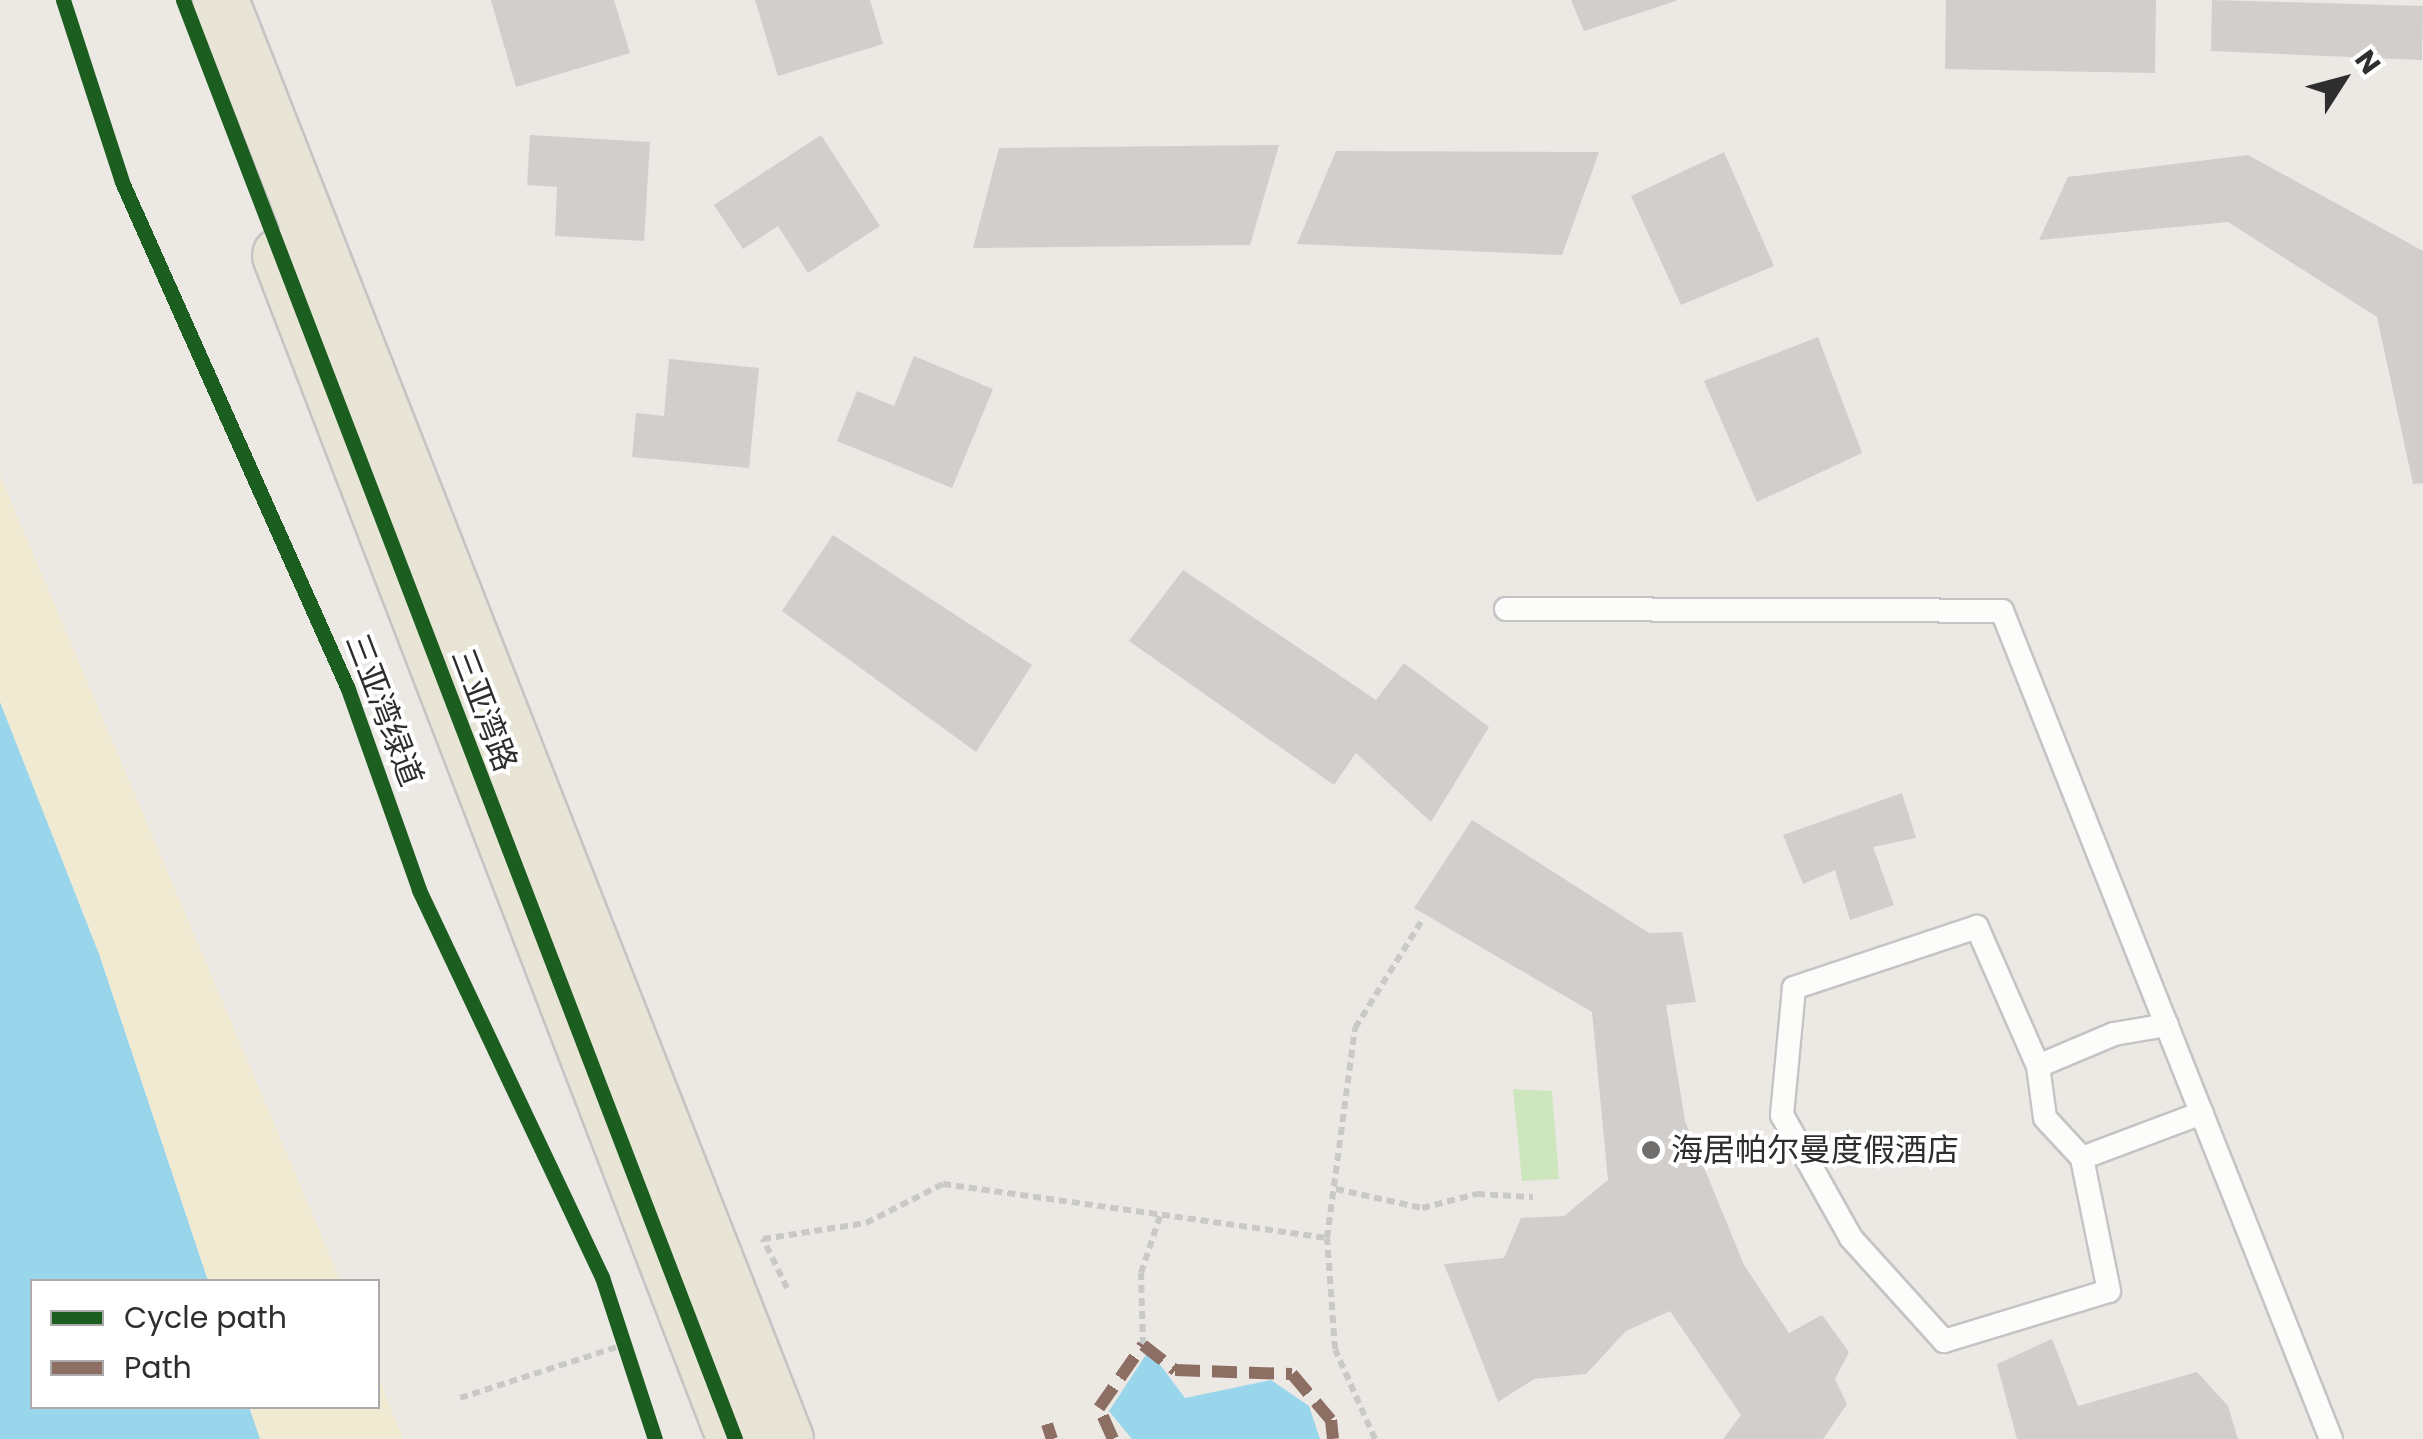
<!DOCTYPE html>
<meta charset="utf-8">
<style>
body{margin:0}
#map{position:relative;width:2423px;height:1439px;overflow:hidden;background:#ece8e4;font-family:Poppins,"Noto Sans SC",sans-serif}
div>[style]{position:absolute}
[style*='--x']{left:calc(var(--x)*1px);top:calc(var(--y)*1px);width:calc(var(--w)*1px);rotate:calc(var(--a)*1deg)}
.green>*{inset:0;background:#cee6be}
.sand>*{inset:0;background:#f0ead3}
.water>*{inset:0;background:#99d6ec}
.building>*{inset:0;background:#d1cecb}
.path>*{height:6px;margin-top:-3px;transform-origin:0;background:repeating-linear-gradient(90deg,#c9c9c8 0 8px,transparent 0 13px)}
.roads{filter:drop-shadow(2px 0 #c5c4c5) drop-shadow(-2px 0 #c5c4c5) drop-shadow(0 2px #c5c4c5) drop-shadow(0 -2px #c5c4c5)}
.lane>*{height:22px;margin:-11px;padding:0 11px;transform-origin:11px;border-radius:11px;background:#fcfcfb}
.primary>*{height:55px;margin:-27.5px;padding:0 27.5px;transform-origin:27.5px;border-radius:27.5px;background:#e8e4d6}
.quiet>*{height:12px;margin-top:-6px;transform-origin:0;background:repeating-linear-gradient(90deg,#8d6e63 0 25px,transparent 0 37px)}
.cycleway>*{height:15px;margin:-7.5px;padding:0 7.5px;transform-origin:7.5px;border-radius:7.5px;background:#1b5e20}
.dots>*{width:28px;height:28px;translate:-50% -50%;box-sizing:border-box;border:5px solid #fff;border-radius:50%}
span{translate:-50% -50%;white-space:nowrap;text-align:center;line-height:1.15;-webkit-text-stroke:8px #fff;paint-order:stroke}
.street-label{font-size:32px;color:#2e2e2e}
.poi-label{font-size:32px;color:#2e2e2e}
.left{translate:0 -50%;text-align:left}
.legend{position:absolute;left:30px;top:1279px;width:350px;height:130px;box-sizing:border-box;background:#fff;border:2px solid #ababab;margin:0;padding:12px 18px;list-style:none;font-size:30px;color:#2e2e2e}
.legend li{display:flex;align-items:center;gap:20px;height:50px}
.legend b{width:50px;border:2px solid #ababab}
.north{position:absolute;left:2293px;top:30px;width:100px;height:100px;-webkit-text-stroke:8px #fff;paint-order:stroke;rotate:54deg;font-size:28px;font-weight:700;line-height:40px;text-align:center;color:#2e2e2e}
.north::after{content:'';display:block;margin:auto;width:35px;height:45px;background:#2e2e2e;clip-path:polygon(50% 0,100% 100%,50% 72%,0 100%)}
</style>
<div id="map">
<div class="green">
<i style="clip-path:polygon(1513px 1089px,1552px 1091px,1559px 1179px,1522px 1181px)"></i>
</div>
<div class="sand">
<i style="clip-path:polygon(0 475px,332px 1260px,341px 1281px,208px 1281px,99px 954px,0 702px)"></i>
<i style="clip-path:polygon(378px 1375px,403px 1439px,260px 1439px,249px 1407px,378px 1406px)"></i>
</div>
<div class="water">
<i style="clip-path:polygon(0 702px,99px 954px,208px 1281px,32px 1282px,32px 1406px,249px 1407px,260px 1439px,0 1439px)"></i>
<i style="clip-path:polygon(1149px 1350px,1185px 1398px,1271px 1380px,1309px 1406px,1320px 1439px,1132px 1439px,1109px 1411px)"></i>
</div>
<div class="building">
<i style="clip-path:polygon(491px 0,614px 0,630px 53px,516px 87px)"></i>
<i style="clip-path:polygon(755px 0,870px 0,883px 44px,778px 76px)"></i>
<i style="clip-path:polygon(1571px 0,1676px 0,1676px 1px,1584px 31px)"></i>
<i style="clip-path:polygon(1946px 0,2156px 0,2155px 73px,1945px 69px)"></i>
<i style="clip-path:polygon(2212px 0,2423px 6px,2422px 60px,2211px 51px)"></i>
<i style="clip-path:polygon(530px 135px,650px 142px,644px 241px,555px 236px,557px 187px,527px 185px)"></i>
<i style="clip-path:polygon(821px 135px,880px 226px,808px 273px,778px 226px,743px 249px,714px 205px)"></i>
<i style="clip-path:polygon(1279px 145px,1250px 245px,973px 248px,999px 148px)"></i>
<i style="clip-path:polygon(1336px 151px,1599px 152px,1562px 255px,1297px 244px)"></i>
<i style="clip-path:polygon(1724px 152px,1774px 266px,1681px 305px,1631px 196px)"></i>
<i style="clip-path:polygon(2248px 155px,2423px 251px,2423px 483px,2413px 484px,2377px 317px,2228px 222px,2039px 240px,2068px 177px)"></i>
<i style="clip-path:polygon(1818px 337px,1862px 453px,1757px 502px,1704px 381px)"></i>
<i style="clip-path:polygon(914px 356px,993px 389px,952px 488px,837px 441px,857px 391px,894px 406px)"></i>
<i style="clip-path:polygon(669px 359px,759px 368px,749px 468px,632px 457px,636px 413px,664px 416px)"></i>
<i style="clip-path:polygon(833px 535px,1032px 665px,976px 752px,782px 611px)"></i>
<i style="clip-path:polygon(1183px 570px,1376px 700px,1404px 663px,1489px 727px,1431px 822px,1356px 753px,1334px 785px,1129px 641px)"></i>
<i style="clip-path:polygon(1902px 793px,1916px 838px,1873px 847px,1894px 905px,1850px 920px,1835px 870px,1803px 884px,1783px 835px)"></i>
<i style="clip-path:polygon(1472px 820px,1649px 933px,1682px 932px,1696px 1002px,1666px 1005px,1685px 1121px,1744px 1265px,1789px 1333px,1822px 1315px,1849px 1352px,1835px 1379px,1847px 1404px,1823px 1439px,1723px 1439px,1741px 1415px,1670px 1311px,1626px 1331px,1586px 1374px,1534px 1379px,1498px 1402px,1444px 1264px,1504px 1258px,1521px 1218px,1564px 1216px,1608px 1180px,1592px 1012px,1414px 908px)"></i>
<i style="clip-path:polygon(2052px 1339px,2078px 1406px,2197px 1372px,2228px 1406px,2238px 1439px,2017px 1439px,1997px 1364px)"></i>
</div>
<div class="path">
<i style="--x:1336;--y:1189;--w:88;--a:12.5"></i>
<i style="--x:1422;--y:1208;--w:57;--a:-14.3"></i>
<i style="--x:1477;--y:1194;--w:56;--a:3.1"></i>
<i style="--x:787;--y:1288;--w:55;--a:-116.1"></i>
<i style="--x:763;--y:1239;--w:104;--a:-8.8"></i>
<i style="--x:866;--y:1223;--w:86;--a:-26.9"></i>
<i style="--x:943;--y:1184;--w:388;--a:8"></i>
<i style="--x:1143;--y:1345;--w:72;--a:-91.6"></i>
<i style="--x:1141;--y:1273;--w:60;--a:-71.6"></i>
<i style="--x:460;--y:1398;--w:178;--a:-18"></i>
<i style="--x:1375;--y:1439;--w:98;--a:-114"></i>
<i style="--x:1335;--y:1349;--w:111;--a:-94.1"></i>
<i style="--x:1327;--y:1238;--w:212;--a:-82.4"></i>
<i style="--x:1355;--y:1028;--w:125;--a:-58.1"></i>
</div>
<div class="roads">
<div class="lane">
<i style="--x:1506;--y:609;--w:496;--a:0.2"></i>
<i style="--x:2002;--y:611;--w:891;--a:68.33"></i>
<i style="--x:2167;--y:1025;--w:54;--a:170.4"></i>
<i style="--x:2114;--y:1034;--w:82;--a:157.2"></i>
<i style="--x:2038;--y:1066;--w:52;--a:82.3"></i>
<i style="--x:2045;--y:1118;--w:54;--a:47.2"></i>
<i style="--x:2082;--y:1158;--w:128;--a:-20.6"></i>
<i style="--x:2038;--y:1066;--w:152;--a:-113.7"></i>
<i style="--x:1977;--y:927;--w:193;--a:161.6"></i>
<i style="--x:1794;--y:988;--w:128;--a:95.4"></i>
<i style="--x:1782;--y:1115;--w:141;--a:60.7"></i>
<i style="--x:1851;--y:1238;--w:139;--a:47.9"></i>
<i style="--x:1944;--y:1341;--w:172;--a:-16.9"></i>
<i style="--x:2109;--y:1291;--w:136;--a:-101.5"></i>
</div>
<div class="primary">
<i style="--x:220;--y:0;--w:1546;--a:68.56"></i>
<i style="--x:280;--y:255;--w:1268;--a:68.98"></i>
</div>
</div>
<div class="quiet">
<i style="--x:1047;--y:1424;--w:16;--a:72"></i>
<i style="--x:1113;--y:1439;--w:34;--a:-114"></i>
<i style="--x:1099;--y:1408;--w:77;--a:-55.1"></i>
<i style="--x:1143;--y:1345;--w:41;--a:38"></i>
<i style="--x:1175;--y:1370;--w:117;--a:2"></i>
<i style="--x:1292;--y:1374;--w:60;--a:49.7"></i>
<i style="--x:1331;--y:1420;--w:19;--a:84"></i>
</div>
<div class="cycleway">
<i style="--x:63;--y:0;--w:191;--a:72"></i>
<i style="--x:122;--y:182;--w:555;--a:65.97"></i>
<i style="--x:348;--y:689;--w:213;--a:70.5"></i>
<i style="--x:419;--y:890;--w:428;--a:64.7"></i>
<i style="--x:602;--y:1277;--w:170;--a:71.9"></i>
<i style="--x:183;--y:0;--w:1541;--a:69.01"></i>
</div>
<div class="dots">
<i style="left:1651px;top:1150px;background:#706f6e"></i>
</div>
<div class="street-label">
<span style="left:384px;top:710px;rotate:69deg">三亚湾绿道</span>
<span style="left:484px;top:710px;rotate:69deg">三亚湾路</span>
</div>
<div class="poi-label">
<span class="left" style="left:1671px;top:1150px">海居帕尔曼度假酒店</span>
</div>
<ul class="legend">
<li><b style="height:12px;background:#1b5e20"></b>Cycle path</li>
<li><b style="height:12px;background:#8d6e63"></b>Path</li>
</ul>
<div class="north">N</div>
</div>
